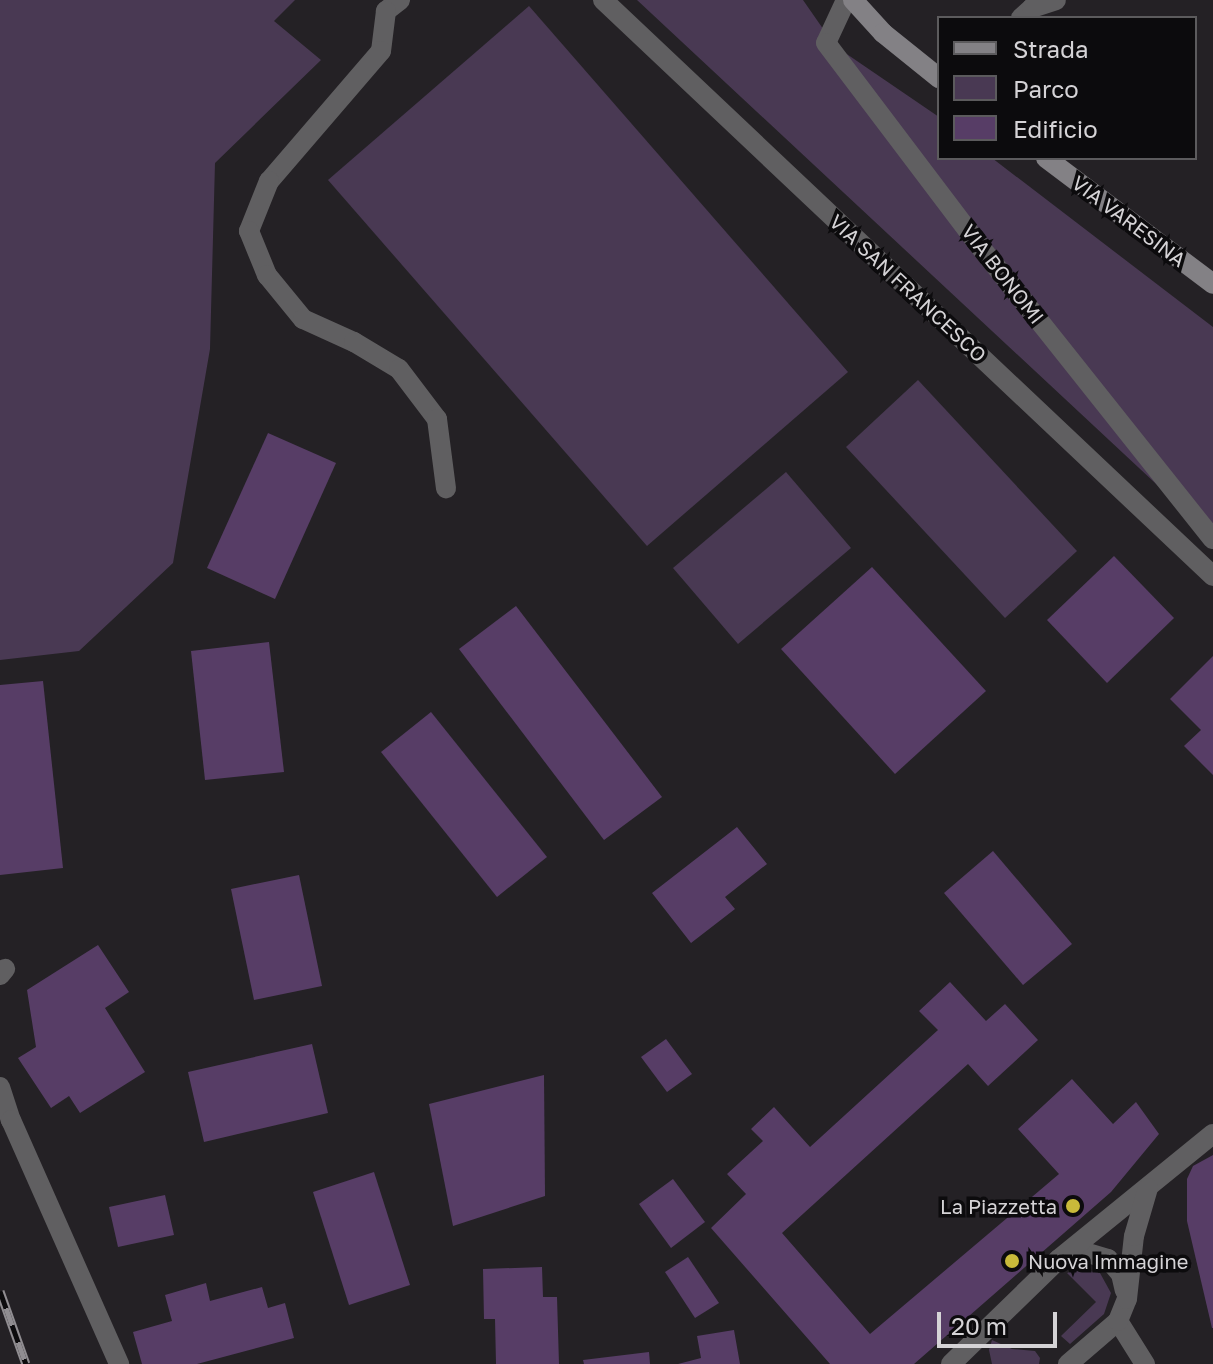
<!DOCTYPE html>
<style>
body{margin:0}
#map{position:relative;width:1213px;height:1364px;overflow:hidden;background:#242125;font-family:"Golos Text",sans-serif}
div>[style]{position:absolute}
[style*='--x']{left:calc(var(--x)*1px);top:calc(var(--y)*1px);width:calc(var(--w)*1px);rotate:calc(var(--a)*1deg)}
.green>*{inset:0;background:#493953}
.building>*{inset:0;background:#573d66}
.lane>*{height:20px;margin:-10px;padding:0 10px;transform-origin:10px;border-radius:10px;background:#605f61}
.street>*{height:20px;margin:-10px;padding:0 10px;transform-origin:10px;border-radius:10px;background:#605f61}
.secondary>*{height:20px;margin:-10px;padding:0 10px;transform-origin:10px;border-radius:10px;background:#838185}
.rail>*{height:9px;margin-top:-4.5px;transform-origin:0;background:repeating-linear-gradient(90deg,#0c0b0d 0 18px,#908d91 0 36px);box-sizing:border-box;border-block:2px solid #908d91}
.dots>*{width:22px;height:22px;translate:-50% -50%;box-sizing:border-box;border:4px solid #0c0b0d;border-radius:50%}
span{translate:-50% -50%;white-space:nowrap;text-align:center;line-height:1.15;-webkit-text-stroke:7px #0c0b0d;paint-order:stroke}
.street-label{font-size:20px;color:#d5d3d6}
.poi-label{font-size:20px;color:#d5d3d6}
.right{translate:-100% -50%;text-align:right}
.left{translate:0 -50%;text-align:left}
.legend{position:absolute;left:937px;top:16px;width:260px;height:144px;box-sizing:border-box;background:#0c0b0d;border:2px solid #5c5b5d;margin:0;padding:10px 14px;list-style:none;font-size:24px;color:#d5d3d6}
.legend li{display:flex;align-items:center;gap:16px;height:40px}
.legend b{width:40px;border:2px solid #5c5b5d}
.scale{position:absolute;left:937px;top:1312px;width:120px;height:36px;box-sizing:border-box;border:4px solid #d5d3d6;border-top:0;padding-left:10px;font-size:24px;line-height:28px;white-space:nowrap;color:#d5d3d6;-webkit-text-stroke:6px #0c0b0d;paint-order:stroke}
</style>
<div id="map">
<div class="green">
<i style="clip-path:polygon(0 0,295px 0,274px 21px,321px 60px,215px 163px,210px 349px,173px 563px,79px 651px,0 660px)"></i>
<i style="clip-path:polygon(637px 0,803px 0,835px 46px,939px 117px,939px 158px,992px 158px,1213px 327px,1213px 537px)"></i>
<i style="clip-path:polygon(529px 6px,848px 372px,647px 546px,328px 180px)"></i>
<i style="clip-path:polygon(918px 380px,1077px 551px,1005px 618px,846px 447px)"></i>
<i style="clip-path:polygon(786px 472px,851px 548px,738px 644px,673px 568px)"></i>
<i style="clip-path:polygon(1078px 1269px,1100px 1273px,1111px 1293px,1104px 1314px,1070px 1344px,1061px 1336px,1096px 1302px,1067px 1273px)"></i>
<i style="clip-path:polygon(992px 1340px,1012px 1349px,1035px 1351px,1040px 1358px,1039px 1364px,992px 1364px,989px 1350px)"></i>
</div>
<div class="building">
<i style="clip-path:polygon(268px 433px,336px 463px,275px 599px,207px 568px)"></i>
<i style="clip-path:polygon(1114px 556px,1174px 618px,1107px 683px,1047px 620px)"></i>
<i style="clip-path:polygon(872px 567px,986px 691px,895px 774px,781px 649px)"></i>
<i style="clip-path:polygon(516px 606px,662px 797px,604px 840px,459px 649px)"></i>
<i style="clip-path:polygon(269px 642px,284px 772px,205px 780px,191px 651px)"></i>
<i style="clip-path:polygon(1213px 656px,1213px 775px,1184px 746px,1201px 730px,1170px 699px)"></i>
<i style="clip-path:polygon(43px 681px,63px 868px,0 875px,0 685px)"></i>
<i style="clip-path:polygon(431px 712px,547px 857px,497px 897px,381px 752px)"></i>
<i style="clip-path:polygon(737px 827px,767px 864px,725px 897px,735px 909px,691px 943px,652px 893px)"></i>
<i style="clip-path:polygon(993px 851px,1072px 944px,1023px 985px,944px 893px)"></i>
<i style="clip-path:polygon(299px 875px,322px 986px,254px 1000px,231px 889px)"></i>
<i style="clip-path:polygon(98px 945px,129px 992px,105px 1008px,145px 1072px,80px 1113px,69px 1096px,51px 1108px,18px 1058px,36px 1047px,27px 990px)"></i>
<i style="clip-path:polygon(950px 982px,986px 1021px,1005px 1004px,1038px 1040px,988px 1086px,968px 1064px,782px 1233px,870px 1334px,1059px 1174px,1018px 1129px,1072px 1079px,1113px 1124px,1136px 1102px,1159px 1134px,1111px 1192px,914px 1364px,830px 1364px,711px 1228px,746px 1194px,727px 1174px,763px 1141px,751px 1129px,774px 1107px,810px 1147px,938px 1030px,919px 1011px)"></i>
<i style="clip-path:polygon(666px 1039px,692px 1074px,667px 1092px,641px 1057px)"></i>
<i style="clip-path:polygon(312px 1044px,328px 1113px,204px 1142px,188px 1072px)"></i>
<i style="clip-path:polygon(544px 1075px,545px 1196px,453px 1226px,429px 1104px)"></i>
<i style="clip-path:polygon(1213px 1155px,1213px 1328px,1212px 1328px,1187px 1221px,1187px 1179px,1193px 1166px)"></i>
<i style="clip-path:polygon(374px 1172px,410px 1285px,349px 1305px,313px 1192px)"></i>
<i style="clip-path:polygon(673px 1179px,705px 1222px,671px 1248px,639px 1204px)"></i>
<i style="clip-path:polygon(165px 1195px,174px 1235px,118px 1247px,109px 1207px)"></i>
<i style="clip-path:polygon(688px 1257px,719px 1303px,695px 1318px,665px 1272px)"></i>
<i style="clip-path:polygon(542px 1267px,543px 1297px,557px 1297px,559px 1364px,496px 1364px,495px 1319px,484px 1319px,483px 1269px)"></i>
<i style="clip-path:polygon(206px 1283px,210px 1301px,262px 1287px,268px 1308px,285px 1303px,294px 1338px,197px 1364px,142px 1364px,133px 1332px,172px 1321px,165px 1295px)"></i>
<i style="clip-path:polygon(734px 1330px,740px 1364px,678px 1364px,701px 1358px,697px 1336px)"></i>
<i style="clip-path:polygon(649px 1352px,650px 1364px,584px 1364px,583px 1360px)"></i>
</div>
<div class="lane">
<i style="--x:400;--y:0;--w:18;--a:142"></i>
<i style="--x:386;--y:11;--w:40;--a:97.1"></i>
<i style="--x:381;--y:51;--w:172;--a:130.7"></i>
<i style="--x:269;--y:181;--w:54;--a:111.8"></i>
<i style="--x:249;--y:231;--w:48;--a:67.8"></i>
<i style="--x:267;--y:275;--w:57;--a:50.7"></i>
<i style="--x:303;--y:319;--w:56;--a:24.3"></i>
<i style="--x:354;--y:342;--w:52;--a:31"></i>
<i style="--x:399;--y:369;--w:63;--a:52.8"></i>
<i style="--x:437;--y:419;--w:70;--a:82.6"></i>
<i style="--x:603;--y:0;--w:839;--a:43.36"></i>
<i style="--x:1021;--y:18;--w:15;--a:-42"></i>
<i style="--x:1032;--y:8;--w:25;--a:-18"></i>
</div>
<div class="street">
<i style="--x:846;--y:0;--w:47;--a:114.9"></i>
<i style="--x:826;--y:43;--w:252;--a:52.9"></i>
<i style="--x:978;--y:244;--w:377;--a:51.5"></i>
<i style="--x:0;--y:975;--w:8;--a:-50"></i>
<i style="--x:0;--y:1087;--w:35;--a:72"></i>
<i style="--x:11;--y:1120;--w:267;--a:66.1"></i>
<i style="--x:1063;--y:1258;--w:25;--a:-11"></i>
<i style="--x:1088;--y:1253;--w:21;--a:17"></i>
<i style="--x:1108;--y:1259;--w:20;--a:49"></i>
<i style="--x:1121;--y:1274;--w:17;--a:77"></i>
<i style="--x:1118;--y:1321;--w:51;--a:57.9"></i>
<i style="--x:951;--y:1364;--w:151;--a:-44.2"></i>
<i style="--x:1059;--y:1259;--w:198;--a:-39.1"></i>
<i style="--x:1068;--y:1364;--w:66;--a:-40.7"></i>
<i style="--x:1118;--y:1321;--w:24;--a:-68"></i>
<i style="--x:1127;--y:1299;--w:63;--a:-83.7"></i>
<i style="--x:1134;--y:1236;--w:50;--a:-73.7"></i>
</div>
<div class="secondary">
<i style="--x:853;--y:0;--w:45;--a:47.7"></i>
<i style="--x:883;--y:33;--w:72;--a:38.8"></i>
<i style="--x:1046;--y:158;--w:209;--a:37"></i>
</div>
<div class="rail">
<i style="--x:0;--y:1291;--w:77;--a:70.4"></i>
</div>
<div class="dots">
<i style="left:1073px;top:1206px;background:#c9ba3a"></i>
<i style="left:1012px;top:1261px;background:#c9ba3a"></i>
</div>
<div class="street-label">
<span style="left:1129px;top:221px;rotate:37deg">VIA VARESINA</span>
<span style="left:1003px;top:274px;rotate:52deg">VIA BONOMI</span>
<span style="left:908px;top:288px;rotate:43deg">VIA SAN FRANCESCO</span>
</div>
<div class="poi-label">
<span class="right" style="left:1057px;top:1206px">La Piazzetta</span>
<span class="left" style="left:1028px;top:1261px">Nuova Immagine</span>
</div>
<ul class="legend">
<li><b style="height:10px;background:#838185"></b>Strada</li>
<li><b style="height:22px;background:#493953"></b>Parco</li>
<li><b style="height:22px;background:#573d66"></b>Edificio</li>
</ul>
<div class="scale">20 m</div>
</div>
